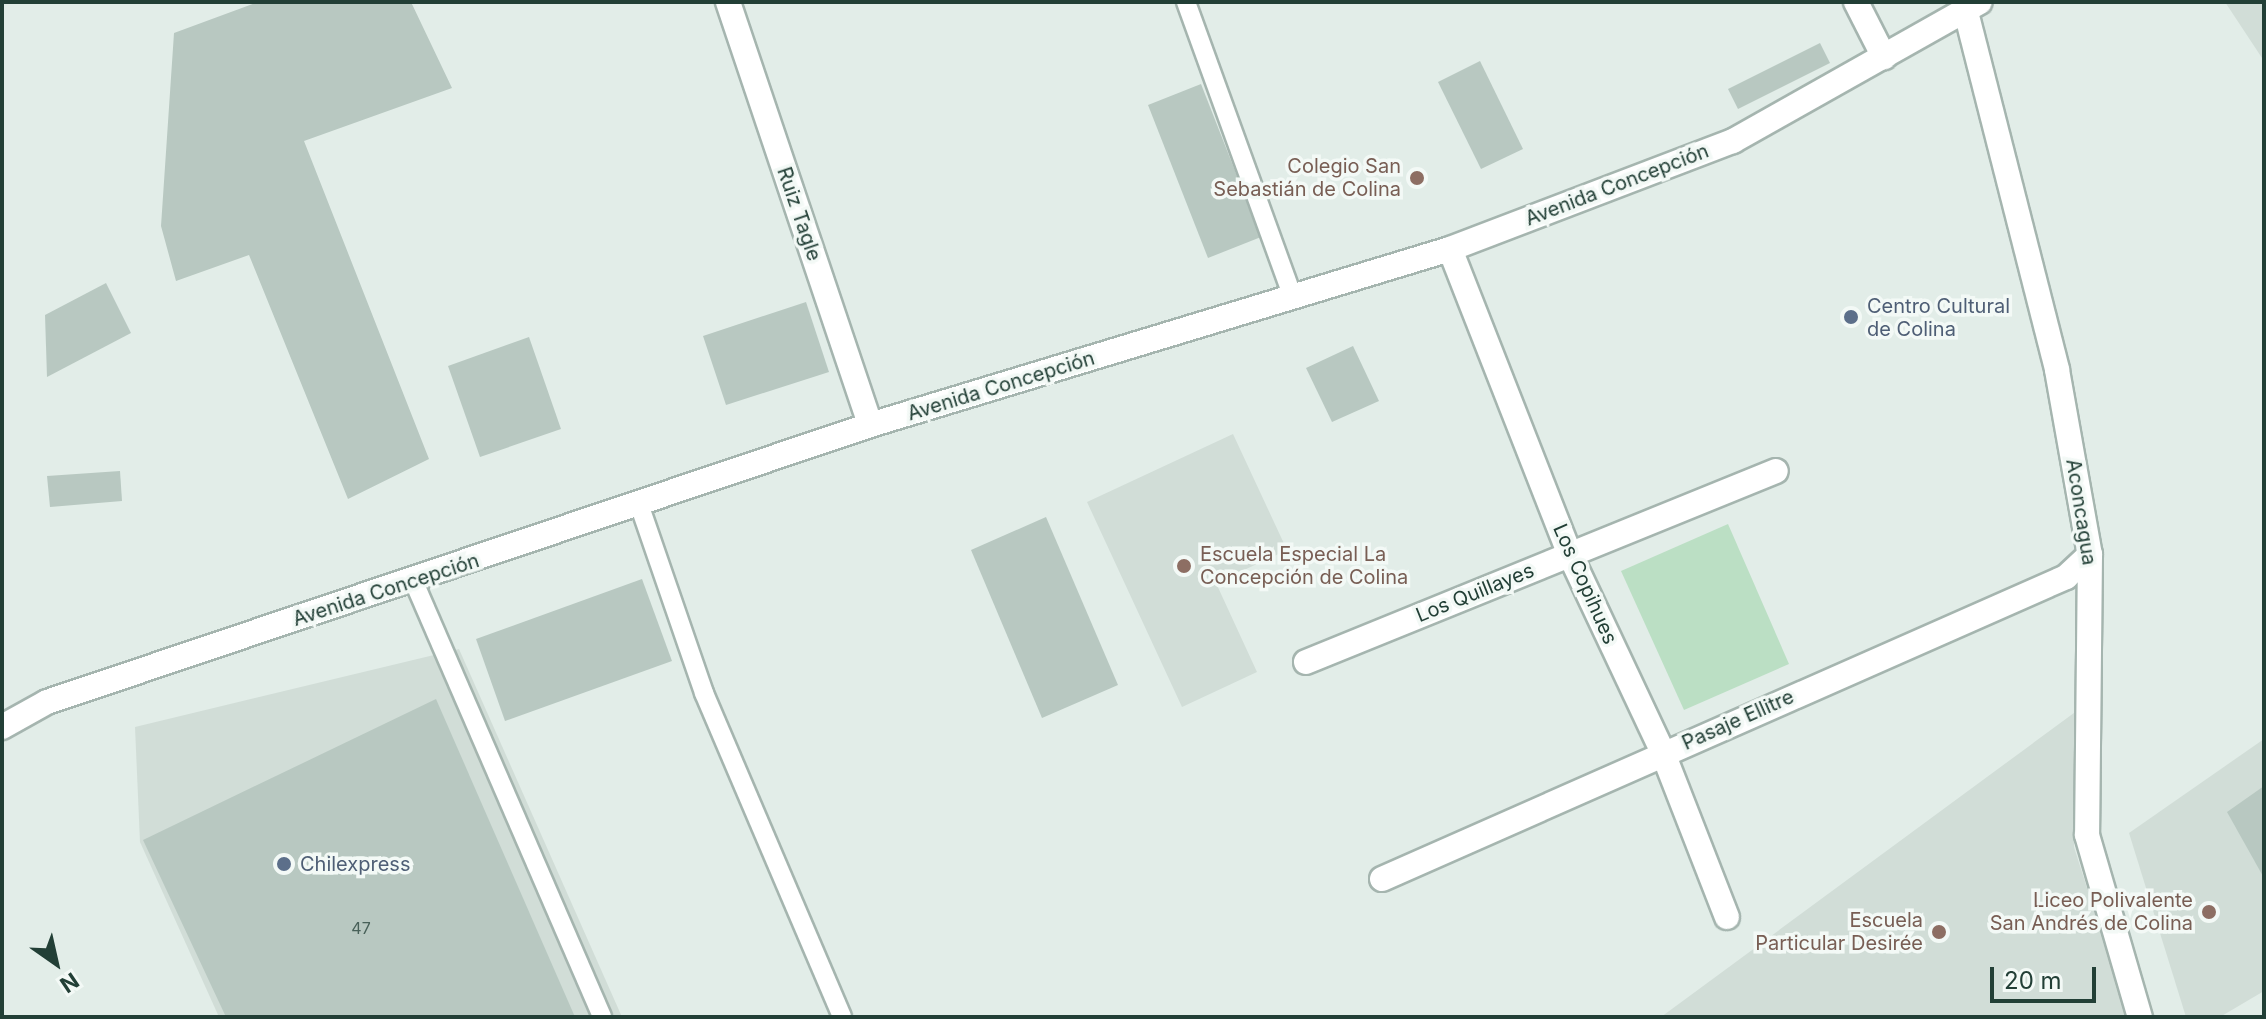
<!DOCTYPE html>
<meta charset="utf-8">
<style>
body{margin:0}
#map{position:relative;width:2266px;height:1019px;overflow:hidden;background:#e2ede8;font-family:Inter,sans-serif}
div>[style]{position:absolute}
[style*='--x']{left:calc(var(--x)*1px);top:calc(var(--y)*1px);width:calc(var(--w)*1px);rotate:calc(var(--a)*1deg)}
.built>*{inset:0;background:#d1ddd7}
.green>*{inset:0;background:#bbdfc4}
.building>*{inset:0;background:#b8c8c1}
.roads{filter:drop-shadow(2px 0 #a5b5af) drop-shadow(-2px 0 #a5b5af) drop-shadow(0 2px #a5b5af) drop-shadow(0 -2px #a5b5af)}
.service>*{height:18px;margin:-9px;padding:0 9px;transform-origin:9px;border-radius:9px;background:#fff}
.minor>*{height:24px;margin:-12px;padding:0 12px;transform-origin:12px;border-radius:12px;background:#fff}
.tertiary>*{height:24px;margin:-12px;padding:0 12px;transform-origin:12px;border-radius:12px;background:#fff}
.dots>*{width:22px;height:22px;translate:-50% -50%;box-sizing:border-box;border:4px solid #f3f9f6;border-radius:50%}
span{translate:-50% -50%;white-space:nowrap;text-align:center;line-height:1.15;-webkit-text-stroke:7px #f3f9f6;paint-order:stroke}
.number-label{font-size:16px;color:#486159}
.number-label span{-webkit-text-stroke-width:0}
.education-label{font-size:20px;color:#785e54}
.right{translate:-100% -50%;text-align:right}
.left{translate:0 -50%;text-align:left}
.street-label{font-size:20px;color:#223f36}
.service-label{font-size:20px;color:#4e5e75}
.frame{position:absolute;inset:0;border:4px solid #223f36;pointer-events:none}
.north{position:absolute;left:16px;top:923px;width:80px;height:80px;-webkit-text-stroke:6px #f3f9f6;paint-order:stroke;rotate:146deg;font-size:22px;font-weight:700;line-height:32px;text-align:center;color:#223f36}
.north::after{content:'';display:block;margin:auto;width:28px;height:36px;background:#223f36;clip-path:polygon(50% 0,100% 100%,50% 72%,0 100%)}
.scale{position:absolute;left:1990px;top:967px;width:106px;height:36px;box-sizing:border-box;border:4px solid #223f36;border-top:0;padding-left:10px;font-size:24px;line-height:28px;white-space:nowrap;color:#223f36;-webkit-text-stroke:6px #f3f9f6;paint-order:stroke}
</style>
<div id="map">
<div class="built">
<i style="clip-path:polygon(2225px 2px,2264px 2px,2264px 61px)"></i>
<i style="clip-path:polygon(1233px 434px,1287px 550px,1216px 583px,1257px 672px,1182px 707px,1087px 502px)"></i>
<i style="clip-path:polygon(459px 649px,622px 1017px,219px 1017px,140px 842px,135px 727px)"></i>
<i style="clip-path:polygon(2078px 710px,2074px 847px,2128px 1017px,1661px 1017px)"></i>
<i style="clip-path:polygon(2264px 739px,2264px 991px,2220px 1017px,2186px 1017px,2129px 833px)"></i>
</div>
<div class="green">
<i style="clip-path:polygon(1728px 524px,1789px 664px,1684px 710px,1621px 571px)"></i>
</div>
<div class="building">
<i style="clip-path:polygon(258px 2px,411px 2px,452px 88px,304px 141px,429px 459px,348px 499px,249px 255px,176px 281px,161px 226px,174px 33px)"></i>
<i style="clip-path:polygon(1820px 43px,1830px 63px,1738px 109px,1728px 89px)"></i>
<i style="clip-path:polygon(1480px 61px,1523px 149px,1481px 169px,1438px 82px)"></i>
<i style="clip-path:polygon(1201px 84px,1261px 237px,1208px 258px,1148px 105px)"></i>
<i style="clip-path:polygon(106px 283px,131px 333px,47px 377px,45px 315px)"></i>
<i style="clip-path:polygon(806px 302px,829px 372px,726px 405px,703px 336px)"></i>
<i style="clip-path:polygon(529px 337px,561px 429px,480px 457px,448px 366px)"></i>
<i style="clip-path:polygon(1353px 346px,1379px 401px,1332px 422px,1306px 368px)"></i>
<i style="clip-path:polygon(120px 471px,122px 501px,50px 507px,47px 476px)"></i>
<i style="clip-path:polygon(1046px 517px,1118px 685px,1042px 718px,971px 550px)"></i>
<i style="clip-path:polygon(642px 579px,672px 661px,505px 721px,476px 639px)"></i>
<i style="clip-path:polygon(436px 699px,575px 1017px,226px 1017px,143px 840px)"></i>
<i style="clip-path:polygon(2264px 786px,2264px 878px,2227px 812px)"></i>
</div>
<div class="roads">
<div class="service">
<i style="--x:1186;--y:2;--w:314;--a:70.1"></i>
<i style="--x:639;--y:504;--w:200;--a:71"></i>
<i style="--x:704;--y:693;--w:352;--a:66.9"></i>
<i style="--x:414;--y:582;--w:474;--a:66.6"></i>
</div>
<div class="minor">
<i style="--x:728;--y:2;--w:446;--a:71.4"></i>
<i style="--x:1856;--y:2;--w:62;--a:63"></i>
<i style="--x:1450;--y:249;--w:329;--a:68.6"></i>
<i style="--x:1570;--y:555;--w:219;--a:64.8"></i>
<i style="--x:1663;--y:753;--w:176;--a:68.7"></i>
<i style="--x:1306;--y:662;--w:507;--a:-22.12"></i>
<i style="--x:1382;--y:879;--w:748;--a:-23.82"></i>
<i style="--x:2066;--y:577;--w:33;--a:-43"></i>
</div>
<div class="tertiary">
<i style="--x:1966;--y:12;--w:369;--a:75.7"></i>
<i style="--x:2057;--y:370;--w:188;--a:79.9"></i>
<i style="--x:2090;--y:555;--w:280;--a:90.6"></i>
<i style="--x:2087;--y:835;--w:190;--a:73.8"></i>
<i style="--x:2;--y:727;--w:51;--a:-29.1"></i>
<i style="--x:47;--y:702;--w:868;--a:-18.6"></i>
<i style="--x:870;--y:425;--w:606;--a:-16.88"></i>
<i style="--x:1450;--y:249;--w:303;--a:-20.9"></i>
<i style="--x:1733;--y:141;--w:283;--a:-29.4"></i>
</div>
</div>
<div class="dots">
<i style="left:1417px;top:178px;background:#8d6e63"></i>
<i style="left:1851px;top:317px;background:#5c6f8a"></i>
<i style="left:1184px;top:566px;background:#8d6e63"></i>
<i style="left:284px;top:864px;background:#5c6f8a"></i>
<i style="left:2209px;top:912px;background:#8d6e63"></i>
<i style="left:1939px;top:932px;background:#8d6e63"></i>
</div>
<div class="number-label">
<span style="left:361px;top:928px">47</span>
</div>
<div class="education-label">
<span class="right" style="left:1401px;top:178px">Colegio San<br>Sebastián de Colina</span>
<span class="left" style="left:1200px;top:566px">Escuela Especial La<br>Concepción de Colina</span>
<span class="right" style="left:2193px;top:912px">Liceo Polivalente<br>San Andrés de Colina</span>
<span class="right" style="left:1923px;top:932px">Escuela<br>Particular Desirée</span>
</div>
<div class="street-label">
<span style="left:1617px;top:185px;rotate:-21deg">Avenida Concepción</span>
<span style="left:799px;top:214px;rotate:71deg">Ruiz Tagle</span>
<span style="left:1001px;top:386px;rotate:-17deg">Avenida Concepción</span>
<span style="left:2081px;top:512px;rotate:81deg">Aconcagua</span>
<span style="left:1585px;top:584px;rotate:66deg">Los Copihues</span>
<span style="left:386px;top:590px;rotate:-18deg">Avenida Concepción</span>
<span style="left:1475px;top:593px;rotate:-22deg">Los Quillayes</span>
<span style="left:1738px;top:720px;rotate:-24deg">Pasaje Ellitre</span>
</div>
<div class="service-label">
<span class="left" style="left:1867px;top:318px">Centro Cultural<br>de Colina</span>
<span class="left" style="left:300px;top:864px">Chilexpress</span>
</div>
<div class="frame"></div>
<div class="north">N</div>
<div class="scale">20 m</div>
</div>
